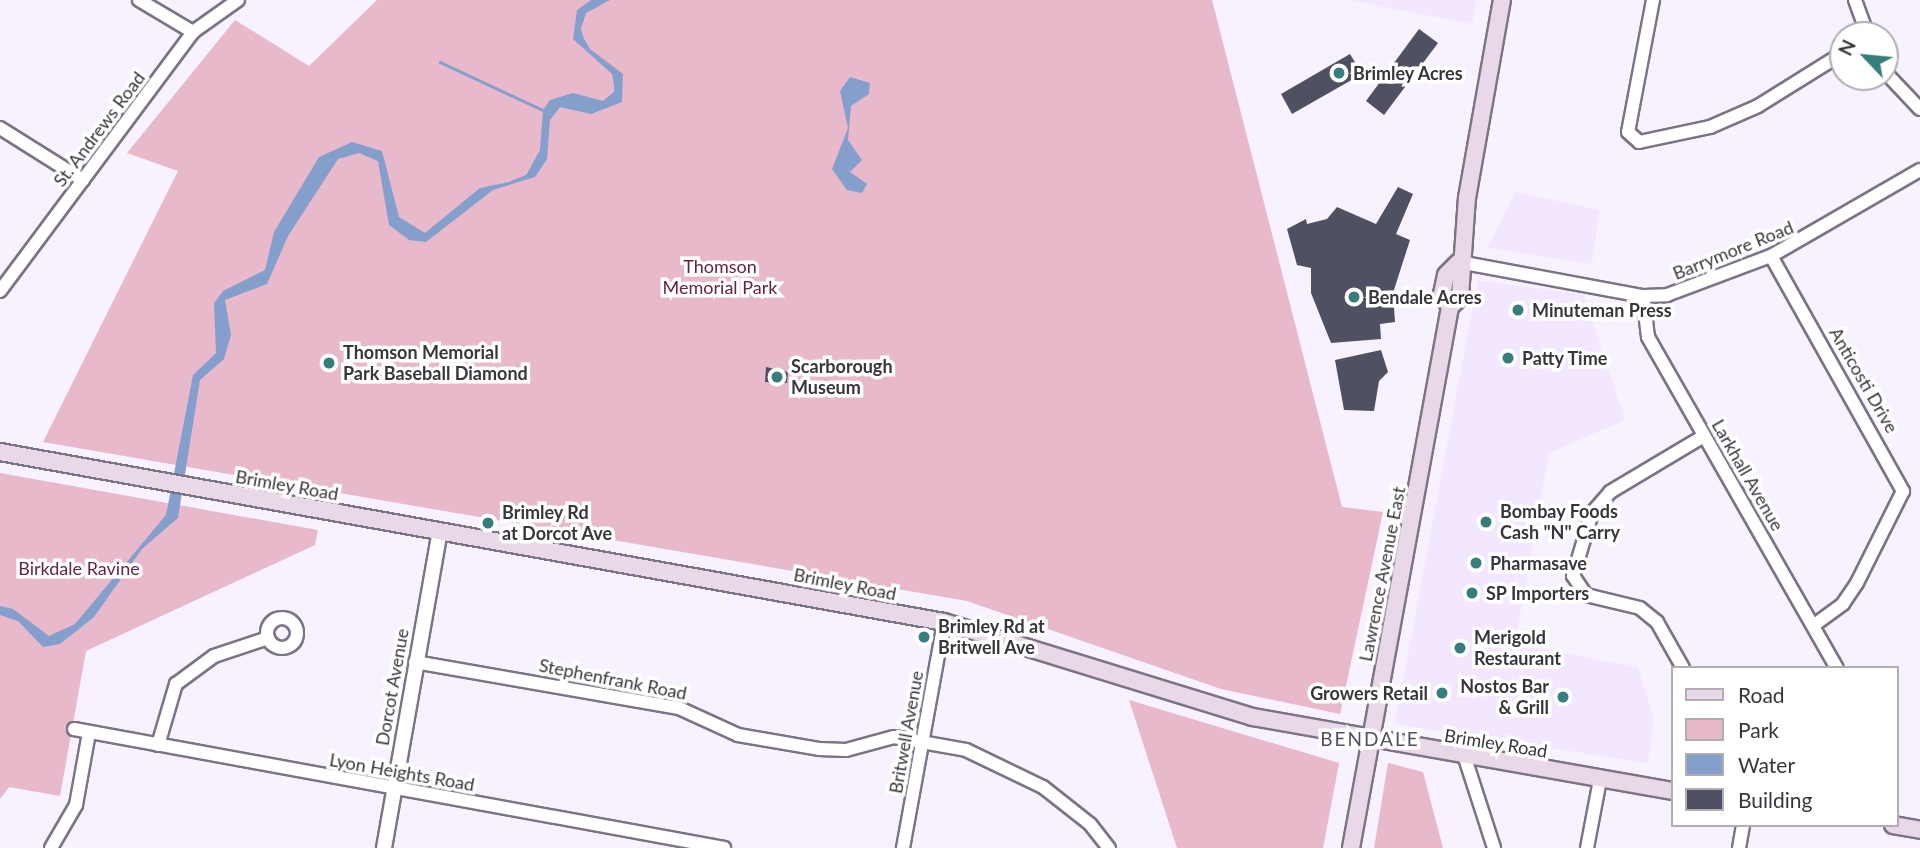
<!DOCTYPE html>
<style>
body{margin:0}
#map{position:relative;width:1920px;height:848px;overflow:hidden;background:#f8f1ff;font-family:Lato,sans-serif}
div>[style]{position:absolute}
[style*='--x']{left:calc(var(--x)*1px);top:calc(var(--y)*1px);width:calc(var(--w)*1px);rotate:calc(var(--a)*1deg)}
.built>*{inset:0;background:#f3e7ff}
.green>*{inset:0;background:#e8b8cb}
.water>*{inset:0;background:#859fcd}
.stream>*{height:2.5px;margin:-1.25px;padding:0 1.25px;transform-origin:1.25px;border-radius:1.25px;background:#859fcd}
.building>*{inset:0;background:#505063}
.roads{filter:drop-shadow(2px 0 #7c7386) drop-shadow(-2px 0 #7c7386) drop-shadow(0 2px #7c7386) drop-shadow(0 -2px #7c7386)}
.minor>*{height:12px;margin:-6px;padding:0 6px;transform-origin:6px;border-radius:6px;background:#fff}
.minor>.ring{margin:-6px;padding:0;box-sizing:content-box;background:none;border:12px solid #fff;border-radius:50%}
.tertiary>*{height:14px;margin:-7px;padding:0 7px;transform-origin:7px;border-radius:7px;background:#fff}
.secondary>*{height:16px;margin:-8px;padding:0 8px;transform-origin:8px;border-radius:8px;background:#e9d8e7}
.dots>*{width:19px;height:19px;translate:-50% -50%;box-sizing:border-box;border:4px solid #fff;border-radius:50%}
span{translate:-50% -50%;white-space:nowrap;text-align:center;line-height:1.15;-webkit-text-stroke:7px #fff;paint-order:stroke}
.poi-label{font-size:18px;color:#39353d;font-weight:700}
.left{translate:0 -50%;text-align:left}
.right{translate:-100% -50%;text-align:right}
.street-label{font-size:18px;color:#39353d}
.park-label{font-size:18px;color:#672344}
.neighbourhood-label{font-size:19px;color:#574e61;letter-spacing:2px}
.legend{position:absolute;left:1671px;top:666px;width:228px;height:161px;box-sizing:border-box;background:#fff;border:2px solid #b0aeb1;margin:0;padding:9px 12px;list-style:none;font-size:21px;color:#39353d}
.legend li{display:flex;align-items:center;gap:14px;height:35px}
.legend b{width:35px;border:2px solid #b0aeb1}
.north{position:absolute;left:1829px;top:21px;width:70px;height:70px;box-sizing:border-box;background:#fff;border:2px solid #b0aeb1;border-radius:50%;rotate:296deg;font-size:19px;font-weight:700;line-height:28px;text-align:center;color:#39353d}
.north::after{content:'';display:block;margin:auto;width:24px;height:32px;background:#357e7c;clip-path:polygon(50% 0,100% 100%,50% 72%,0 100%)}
</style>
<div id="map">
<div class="built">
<i style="clip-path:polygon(1348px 0,1476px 0,1472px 24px)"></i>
<i style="clip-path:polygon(1515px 192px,1599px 210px,1592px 264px,1488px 248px)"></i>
<i style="clip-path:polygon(1478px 280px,1584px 295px,1625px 420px,1549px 453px,1515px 643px,1638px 668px,1654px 719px,1648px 763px,1395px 724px)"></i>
</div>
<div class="green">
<i style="clip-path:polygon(377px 0,1212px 0,1342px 507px,1383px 512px,1340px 714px,1221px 689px,967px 601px,43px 442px,178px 171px,127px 153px,235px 20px,309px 66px)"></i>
<i style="clip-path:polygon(0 473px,318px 530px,315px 545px,86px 651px,60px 796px,9px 787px,0 799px)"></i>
<i style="clip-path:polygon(1129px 700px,1339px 763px,1323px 848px,1177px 848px)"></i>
<i style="clip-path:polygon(1388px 763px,1423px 772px,1443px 848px,1374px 848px)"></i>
</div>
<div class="water">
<i style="clip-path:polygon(591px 0,610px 0,586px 13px,580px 32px,590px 49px,623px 74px,622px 102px,591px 114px,560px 107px,550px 120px,547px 159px,535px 177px,493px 190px,426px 242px,409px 240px,389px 225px,378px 161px,359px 153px,338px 159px,288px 236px,267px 284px,225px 300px,231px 335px,224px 359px,200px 380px,178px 518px,142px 549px,94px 617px,60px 644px,43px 647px,18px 621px,0 615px,0 606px,13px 609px,49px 636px,75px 624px,166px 515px,193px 375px,216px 353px,214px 303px,223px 291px,265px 270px,274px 232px,319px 157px,352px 142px,382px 151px,399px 217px,425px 233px,480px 188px,524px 179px,540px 150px,543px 110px,550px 100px,573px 93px,603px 101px,615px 91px,612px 74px,573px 39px,577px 10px)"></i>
<i style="clip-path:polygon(850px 77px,870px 83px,869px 94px,851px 106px,848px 140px,862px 160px,850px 172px,867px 184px,862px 193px,847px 190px,832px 169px,848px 128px,840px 91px)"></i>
</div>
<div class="stream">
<i style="--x:579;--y:28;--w:13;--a:72"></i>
<i style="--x:440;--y:62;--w:114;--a:25"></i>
<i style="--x:615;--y:91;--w:10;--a:-84"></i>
<i style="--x:511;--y:182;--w:18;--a:-22"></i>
<i style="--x:32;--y:628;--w:10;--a:29"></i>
</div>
<div class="building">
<i style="clip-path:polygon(1419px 29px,1438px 43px,1384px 115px,1366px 101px)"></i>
<i style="clip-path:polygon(1350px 54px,1362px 74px,1292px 114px,1281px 94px)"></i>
<i style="clip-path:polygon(1398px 187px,1413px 194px,1396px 234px,1410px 240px,1393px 293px,1395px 322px,1380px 324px,1381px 339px,1331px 343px,1311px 293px,1311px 268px,1297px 265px,1287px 229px,1306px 219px,1307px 224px,1327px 219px,1337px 207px,1376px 224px)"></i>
<i style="clip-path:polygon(1381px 350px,1388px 372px,1379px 381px,1374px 411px,1344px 410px,1335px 360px)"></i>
<i style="clip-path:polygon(766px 367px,788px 372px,787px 383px,765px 382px)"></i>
</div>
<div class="roads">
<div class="minor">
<i style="--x:139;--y:0;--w:63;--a:30.7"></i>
<i style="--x:1653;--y:0;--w:134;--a:100.7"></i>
<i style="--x:1628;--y:132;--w:15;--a:42"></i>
<i style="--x:1639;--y:142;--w:73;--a:-11.9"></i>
<i style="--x:1710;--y:127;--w:52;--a:-23.6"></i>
<i style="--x:1758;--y:106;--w:100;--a:-31.9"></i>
<i style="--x:1855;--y:0;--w:37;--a:70"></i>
<i style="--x:1885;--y:72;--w:51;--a:46.6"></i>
<i style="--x:0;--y:128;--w:98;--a:32.1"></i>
<i style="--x:1771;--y:256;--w:270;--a:60.7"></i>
<i style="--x:1903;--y:491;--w:103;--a:116.6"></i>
<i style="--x:1857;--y:583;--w:25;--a:124"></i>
<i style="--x:1843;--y:604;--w:34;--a:144"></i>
<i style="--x:1459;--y:262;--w:187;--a:10.5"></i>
<i style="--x:1643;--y:296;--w:24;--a:-2"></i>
<i style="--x:1667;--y:295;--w:111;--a:-20.6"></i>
<i style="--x:1771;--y:256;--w:172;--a:-30"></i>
<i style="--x:0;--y:291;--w:323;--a:-53.3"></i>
<i style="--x:193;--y:32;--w:55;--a:-35.4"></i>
<i style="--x:1643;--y:296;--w:41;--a:83"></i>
<i style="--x:1648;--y:337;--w:381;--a:60.3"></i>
<i class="ring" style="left:267px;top:618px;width:18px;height:18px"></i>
<i style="--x:415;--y:662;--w:268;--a:9.9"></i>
<i style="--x:679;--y:708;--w:65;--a:24.6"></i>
<i style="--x:738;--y:735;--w:82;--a:9.8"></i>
<i style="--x:819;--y:749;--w:27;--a:2"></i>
<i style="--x:846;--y:750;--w:50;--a:-15.2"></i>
<i style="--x:894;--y:737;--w:73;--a:10.2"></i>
<i style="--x:966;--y:750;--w:85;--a:25.7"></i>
<i style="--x:1043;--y:787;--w:60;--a:38.2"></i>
<i style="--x:1090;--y:824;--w:31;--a:52"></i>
<i style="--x:1683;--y:668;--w:53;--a:-119.5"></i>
<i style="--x:1657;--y:622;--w:22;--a:-141"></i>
<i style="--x:1640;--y:608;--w:56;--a:-166.5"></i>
<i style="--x:1586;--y:595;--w:23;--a:-124"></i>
<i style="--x:1573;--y:576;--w:66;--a:-73.2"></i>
<i style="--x:1592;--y:513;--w:28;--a:-49"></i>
<i style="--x:1610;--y:492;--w:109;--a:-30.8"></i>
<i style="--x:74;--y:729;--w:661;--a:10.37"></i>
<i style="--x:158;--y:745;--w:64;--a:-73.6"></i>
<i style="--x:176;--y:684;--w:47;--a:-36.4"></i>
<i style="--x:214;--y:656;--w:57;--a:-18.4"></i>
<i style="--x:1465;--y:758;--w:95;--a:72.1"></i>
<i style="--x:51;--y:848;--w:50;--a:-59.8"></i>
<i style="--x:76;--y:805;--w:73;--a:-79.8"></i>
<i style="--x:903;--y:848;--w:230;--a:-79.7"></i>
<i style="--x:1587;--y:848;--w:69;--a:-79.2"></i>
<i style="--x:1739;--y:848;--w:23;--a:-80"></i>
</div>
<div class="tertiary">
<i style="--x:384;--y:848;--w:321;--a:-80"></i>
</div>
<div class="secondary">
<i style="--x:1450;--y:307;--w:15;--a:-122"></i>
<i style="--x:1442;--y:294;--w:19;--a:-78"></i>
<i style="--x:1446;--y:275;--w:18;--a:-45"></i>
<i style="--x:0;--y:452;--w:959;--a:10.21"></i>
<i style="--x:944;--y:622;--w:323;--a:17.1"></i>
<i style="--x:1253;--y:717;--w:426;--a:10"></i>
<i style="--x:1893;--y:825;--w:27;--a:10"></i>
<i style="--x:1351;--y:848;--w:550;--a:-79.63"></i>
<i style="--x:1450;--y:307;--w:14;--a:-45"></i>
<i style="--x:1460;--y:297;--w:99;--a:-86"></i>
<i style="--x:1467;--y:198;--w:201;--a:-80"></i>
</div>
</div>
<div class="dots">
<i style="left:1339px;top:73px;background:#357e7c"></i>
<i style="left:1354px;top:297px;background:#357e7c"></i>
<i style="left:1518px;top:310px;background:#357e7c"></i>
<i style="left:1508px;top:358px;background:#357e7c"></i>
<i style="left:329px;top:363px;background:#357e7c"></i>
<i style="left:777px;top:377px;background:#357e7c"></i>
<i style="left:1486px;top:522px;background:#357e7c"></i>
<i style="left:488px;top:523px;background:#357e7c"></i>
<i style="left:1476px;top:563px;background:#357e7c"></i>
<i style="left:1472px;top:593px;background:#357e7c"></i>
<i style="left:924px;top:637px;background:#357e7c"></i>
<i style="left:1460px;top:648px;background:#357e7c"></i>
<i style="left:1442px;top:693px;background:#357e7c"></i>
<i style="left:1563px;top:697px;background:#357e7c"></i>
</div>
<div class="poi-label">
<span class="left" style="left:1353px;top:73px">Brimley Acres</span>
<span class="left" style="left:1368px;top:297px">Bendale Acres</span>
<span class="left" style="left:1532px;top:310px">Minuteman Press</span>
<span class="left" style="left:343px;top:363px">Thomson Memorial<br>Park Baseball Diamond</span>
<span class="left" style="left:1522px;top:358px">Patty Time</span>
<span class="left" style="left:791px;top:377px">Scarborough<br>Museum</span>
<span class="left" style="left:1500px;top:522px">Bombay Foods<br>Cash "N" Carry</span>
<span class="left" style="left:502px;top:523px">Brimley Rd<br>at Dorcot Ave</span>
<span class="left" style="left:1490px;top:563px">Pharmasave</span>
<span class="left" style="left:1486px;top:593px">SP Importers</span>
<span class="left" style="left:938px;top:637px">Brimley Rd at<br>Britwell Ave</span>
<span class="left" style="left:1474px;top:648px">Merigold<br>Restaurant</span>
<span class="right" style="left:1549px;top:697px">Nostos Bar<br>&amp; Grill</span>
<span class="right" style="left:1428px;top:693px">Growers Retail</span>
</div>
<div class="street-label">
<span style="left:99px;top:129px;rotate:-53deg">St. Andrews Road</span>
<span style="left:1733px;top:250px;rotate:-22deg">Barrymore Road</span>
<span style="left:1864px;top:380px;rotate:60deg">Anticosti Drive</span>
<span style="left:1748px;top:475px;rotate:60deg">Larkhall Avenue</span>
<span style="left:287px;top:485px;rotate:10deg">Brimley Road</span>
<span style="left:1382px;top:574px;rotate:-79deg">Lawrence Avenue East</span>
<span style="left:845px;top:584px;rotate:11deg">Brimley Road</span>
<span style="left:613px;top:679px;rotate:11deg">Stephenfrank Road</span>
<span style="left:392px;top:687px;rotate:-80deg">Dorcot Avenue</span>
<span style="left:906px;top:732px;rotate:-80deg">Britwell Avenue</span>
<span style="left:1496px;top:743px;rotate:9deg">Brimley Road</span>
<span style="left:402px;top:772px;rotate:10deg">Lyon Heights Road</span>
</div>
<div class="park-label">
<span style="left:720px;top:277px">Thomson<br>Memorial Park</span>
<span style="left:79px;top:568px">Birkdale Ravine</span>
</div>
<div class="neighbourhood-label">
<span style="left:1370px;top:739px">BENDALE</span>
</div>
<ul class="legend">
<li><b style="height:9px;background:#e9d8e7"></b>Road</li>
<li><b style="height:19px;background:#e8b8cb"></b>Park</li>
<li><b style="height:19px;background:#859fcd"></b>Water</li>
<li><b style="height:19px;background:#505063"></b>Building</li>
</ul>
<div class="north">N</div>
</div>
